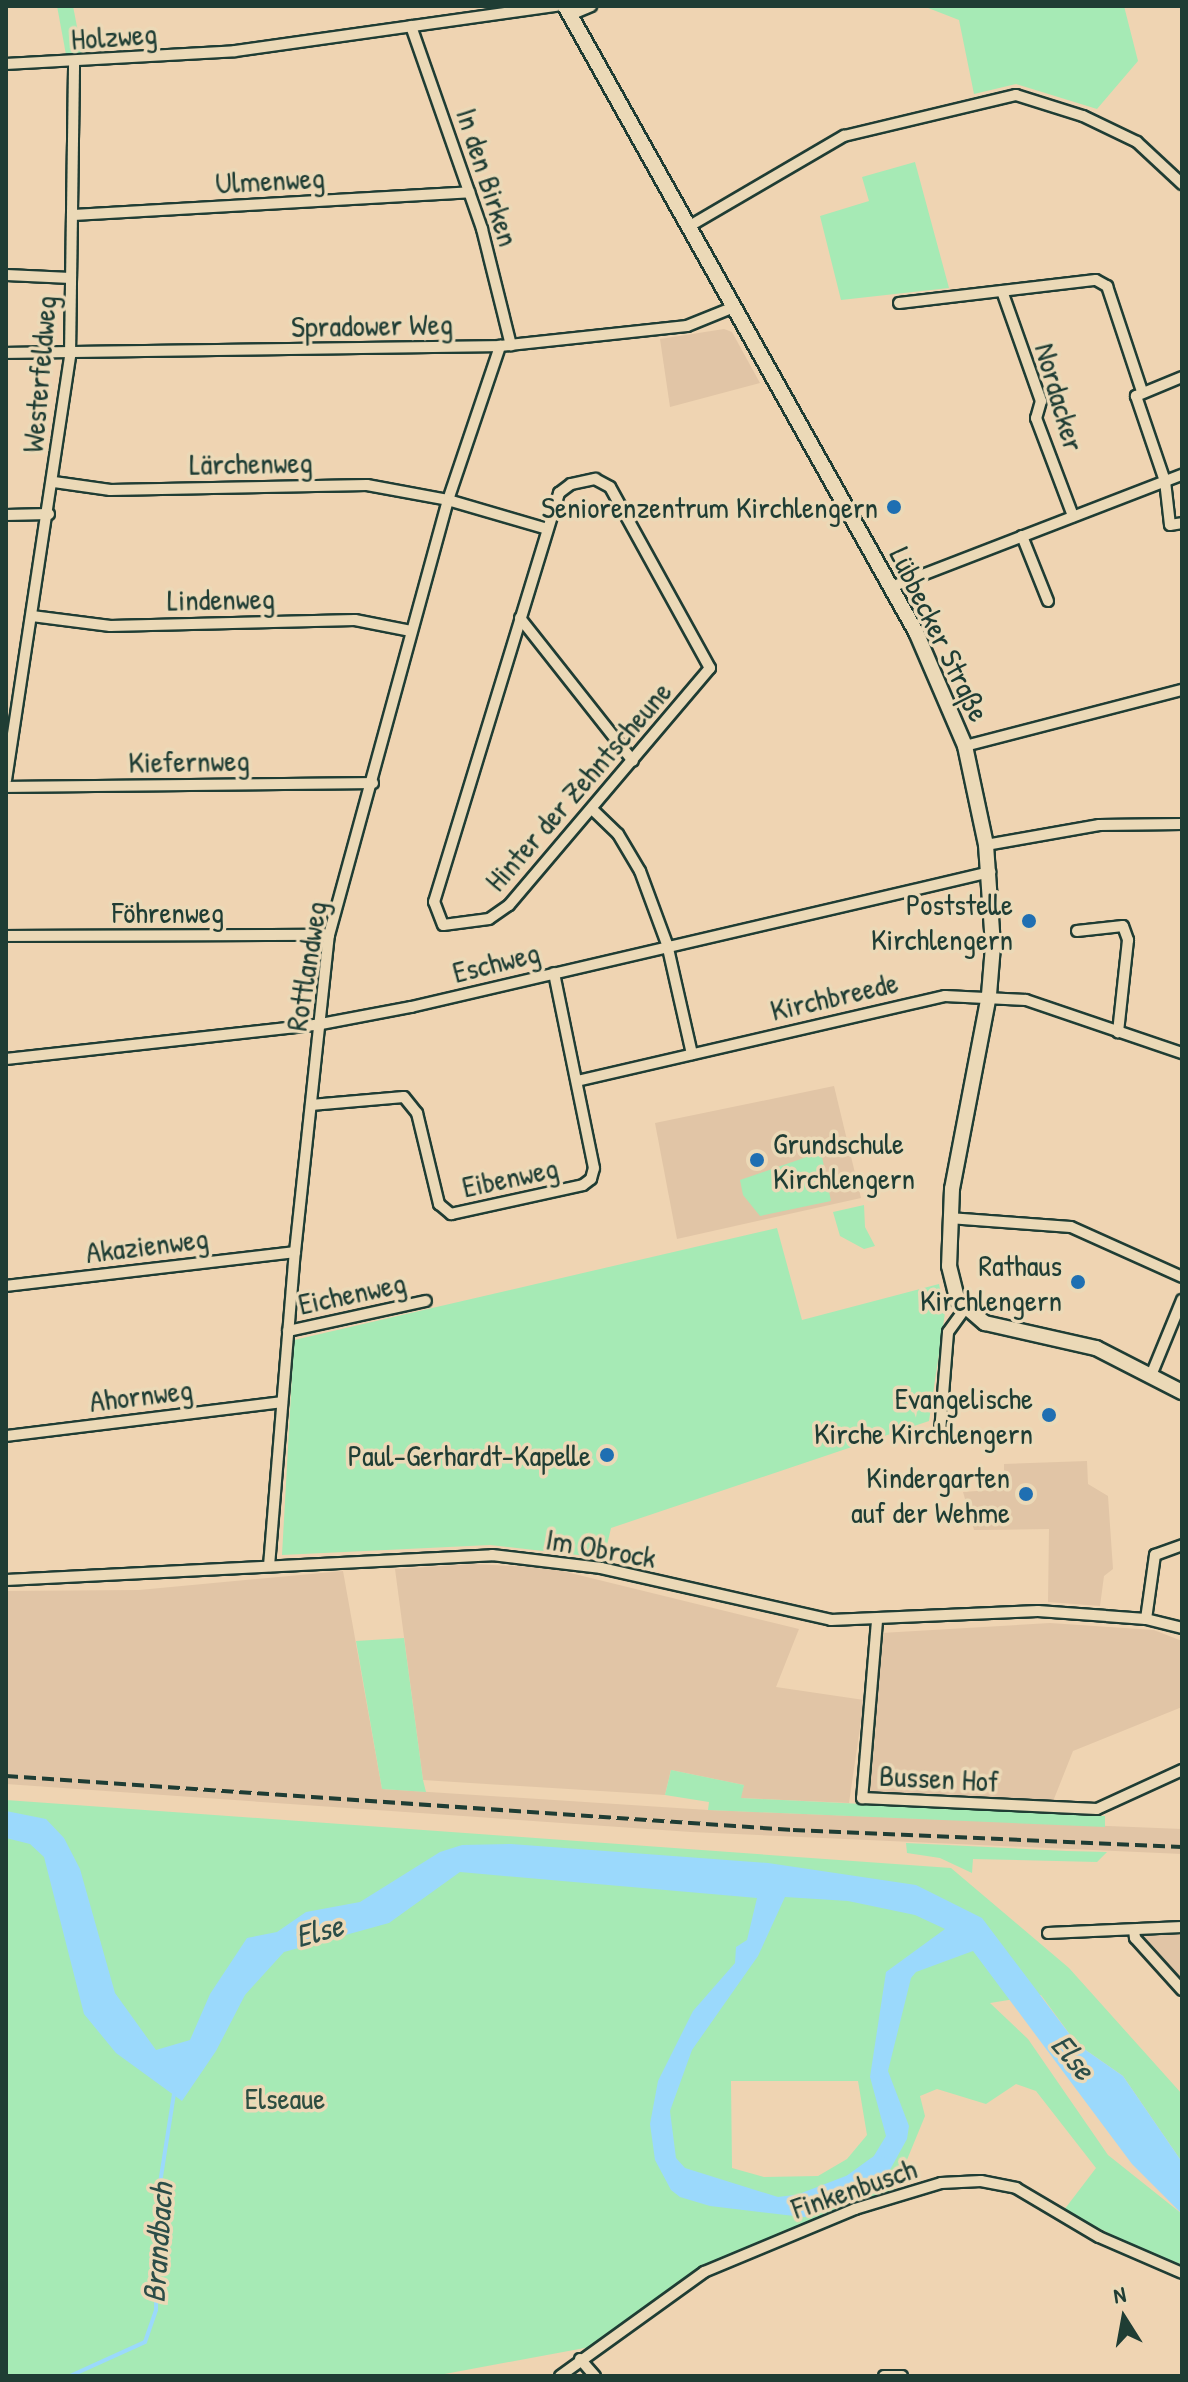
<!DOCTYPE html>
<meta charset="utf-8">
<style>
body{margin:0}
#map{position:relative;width:1188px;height:2382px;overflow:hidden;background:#efd4b2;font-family:"Patrick Hand",sans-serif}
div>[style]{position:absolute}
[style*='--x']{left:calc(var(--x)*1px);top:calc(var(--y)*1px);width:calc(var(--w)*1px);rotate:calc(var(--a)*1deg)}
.built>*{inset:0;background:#e1c5a6}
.green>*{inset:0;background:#a6eab5}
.water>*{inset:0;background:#9bd9fc}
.stream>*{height:4px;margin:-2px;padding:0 2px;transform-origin:2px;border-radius:2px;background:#9bd9fc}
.river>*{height:24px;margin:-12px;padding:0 12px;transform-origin:12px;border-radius:12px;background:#9bd9fc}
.roads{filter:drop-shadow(2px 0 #1f3d34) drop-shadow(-2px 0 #1f3d34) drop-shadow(0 2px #1f3d34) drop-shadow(0 -2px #1f3d34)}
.street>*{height:10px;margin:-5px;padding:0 5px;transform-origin:5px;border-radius:5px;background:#ebd9b7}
.secondary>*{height:14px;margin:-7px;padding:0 7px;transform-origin:7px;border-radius:7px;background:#ebd9b7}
.rail>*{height:4px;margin-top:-2px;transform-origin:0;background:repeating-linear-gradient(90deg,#1f3d34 0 12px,transparent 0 18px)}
.dots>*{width:22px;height:22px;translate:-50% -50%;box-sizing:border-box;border:4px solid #ebd9b7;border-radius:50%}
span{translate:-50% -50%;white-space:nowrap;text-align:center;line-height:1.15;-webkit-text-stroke:7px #ebd9b7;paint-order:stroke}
.street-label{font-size:30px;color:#1f3d34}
.poi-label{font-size:30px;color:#1f3d34}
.right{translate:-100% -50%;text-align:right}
.left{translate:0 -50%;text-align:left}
.park-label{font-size:30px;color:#2c4e41}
.water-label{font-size:32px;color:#2b4d48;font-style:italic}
.frame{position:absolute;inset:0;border:8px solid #1f3d34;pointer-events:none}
.north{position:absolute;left:1084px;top:2278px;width:80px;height:80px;-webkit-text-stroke:6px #ebd9b7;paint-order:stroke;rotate:349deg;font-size:22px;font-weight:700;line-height:32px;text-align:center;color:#1f3d34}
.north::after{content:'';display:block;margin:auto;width:28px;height:36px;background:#1f3d34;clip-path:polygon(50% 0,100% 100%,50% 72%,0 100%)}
</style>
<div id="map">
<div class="built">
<i style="clip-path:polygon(724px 329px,732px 332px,760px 383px,670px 407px,660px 339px)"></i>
<i style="clip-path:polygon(834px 1086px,861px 1198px,677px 1239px,655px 1123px)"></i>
<i style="clip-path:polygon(1087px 1461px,1088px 1484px,1108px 1496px,1113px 1569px,1104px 1576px,1100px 1606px,1048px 1602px,1049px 1529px,974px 1530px,963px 1492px,1004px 1489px,1004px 1464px)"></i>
<i style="clip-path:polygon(474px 1564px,550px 1568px,799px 1629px,776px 1687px,864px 1700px,849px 1803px,740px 1798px,744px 1785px,671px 1770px,665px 1795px,423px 1780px,395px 1569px)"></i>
<i style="clip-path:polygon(343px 1571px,382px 1789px,708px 1810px,1182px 1829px,1182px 1854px,691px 1832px,6px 1784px,6px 1591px,139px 1590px)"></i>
<i style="clip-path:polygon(1050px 1623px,1154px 1630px,1182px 1641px,1182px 1707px,1073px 1751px,1052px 1804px,870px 1794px,881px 1633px)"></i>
<i style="clip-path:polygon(1182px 1931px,1182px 1986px,1141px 1940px,1140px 1932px)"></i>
</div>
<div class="green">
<i style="clip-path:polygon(57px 6px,73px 6px,83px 58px,67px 60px)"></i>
<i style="clip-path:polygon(923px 6px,1124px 6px,1138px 61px,1097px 109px,1016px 84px,974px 94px,959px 20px)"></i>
<i style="clip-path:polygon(915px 162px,949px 288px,841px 300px,820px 216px,869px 201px,862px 177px)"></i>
<i style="clip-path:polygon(821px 1152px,831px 1201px,760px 1216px,743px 1195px,740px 1180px)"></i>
<i style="clip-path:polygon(864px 1205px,865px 1227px,875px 1246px,864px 1249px,840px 1236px,833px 1212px)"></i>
<i style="clip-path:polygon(777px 1228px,802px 1320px,939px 1284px,945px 1313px,929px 1421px,611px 1528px,604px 1558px,490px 1545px,282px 1555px,294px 1340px)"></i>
<i style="clip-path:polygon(404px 1638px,423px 1780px,426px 1792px,382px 1789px,356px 1641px)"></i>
<i style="clip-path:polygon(671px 1770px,744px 1785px,741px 1798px,1105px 1816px,1105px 1827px,708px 1810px,709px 1802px,665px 1795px)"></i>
<i style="clip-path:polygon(evenodd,6px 1800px,951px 1868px,1069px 1968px,1182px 2094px,1182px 2162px,1123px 2076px,1077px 2044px,1041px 1995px,990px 2003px,1028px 2039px,1108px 2155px,1182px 2214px,1182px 2264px,1162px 2261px,1064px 2210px,1096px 2168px,1036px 2091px,1016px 2084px,986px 2104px,937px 2089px,920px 2096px,925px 2116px,895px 2189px,858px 2203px,842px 2179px,834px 2185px,848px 2208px,703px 2267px,590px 2347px,434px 2376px,6px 2376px,6px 1800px,731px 2081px,858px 2081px,867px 2135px,847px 2159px,818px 2176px,764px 2177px,732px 2168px,731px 2081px)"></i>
<i style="clip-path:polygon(906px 1843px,1067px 1851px,1107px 1852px,1097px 1862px,973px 1859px,972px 1873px,940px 1858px,907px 1853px)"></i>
</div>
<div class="water">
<i style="clip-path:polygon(6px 1811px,46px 1819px,64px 1838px,80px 1869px,115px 1993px,156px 2050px,190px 2040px,210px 1994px,247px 1938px,277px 1932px,306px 1912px,360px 1902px,440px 1852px,462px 1845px,511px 1844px,768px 1863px,916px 1885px,982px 1918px,1077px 2044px,1123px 2076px,1182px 2162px,1182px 2214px,1132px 2164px,973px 1951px,916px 1972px,911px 1978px,888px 2071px,909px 2126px,907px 2139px,886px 2177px,855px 2189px,851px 2179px,869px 2164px,886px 2136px,870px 2077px,886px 1972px,945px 1929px,915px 1915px,848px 1901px,785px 1897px,758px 1956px,692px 2050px,670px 2111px,676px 2158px,685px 2168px,778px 2197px,834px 2190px,839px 2199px,803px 2217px,710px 2206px,680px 2197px,671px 2190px,655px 2160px,650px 2124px,658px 2081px,693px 2011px,735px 1963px,736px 1947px,747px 1940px,757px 1898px,460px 1872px,389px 1923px,284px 1952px,245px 1995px,216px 2051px,182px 2101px,116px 2053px,84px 2014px,44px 1857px,30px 1844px,6px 1838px)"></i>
</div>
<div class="stream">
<i style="--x:70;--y:2376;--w:82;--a:-24.4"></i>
<i style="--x:145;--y:2342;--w:34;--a:-71"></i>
<i style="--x:156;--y:2310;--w:114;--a:-89"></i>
<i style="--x:158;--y:2196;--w:103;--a:-81.1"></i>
</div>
<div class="river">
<i style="--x:804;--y:2205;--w:53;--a:-21.2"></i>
<i style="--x:853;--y:2186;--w:31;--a:-36"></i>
</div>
<div class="roads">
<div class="street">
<i style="--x:570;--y:15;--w:23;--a:-23"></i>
<i style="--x:411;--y:26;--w:215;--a:70.7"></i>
<i style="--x:482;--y:229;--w:120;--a:76"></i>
<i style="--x:6;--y:64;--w:229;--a:-3.2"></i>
<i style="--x:235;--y:51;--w:325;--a:-8"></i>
<i style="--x:74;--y:215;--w:396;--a:-3.3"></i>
<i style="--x:688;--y:227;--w:181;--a:-30.3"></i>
<i style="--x:844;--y:136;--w:177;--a:-13.4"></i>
<i style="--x:1016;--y:95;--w:70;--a:17.4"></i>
<i style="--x:1083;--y:116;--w:60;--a:25.7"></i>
<i style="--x:1137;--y:142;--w:62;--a:43"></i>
<i style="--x:6;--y:275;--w:65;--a:2.6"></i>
<i style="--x:1002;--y:291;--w:117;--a:70.5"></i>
<i style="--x:1041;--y:401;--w:18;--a:106"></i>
<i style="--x:1036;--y:418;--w:105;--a:69.3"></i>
<i style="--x:899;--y:303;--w:198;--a:-6.7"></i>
<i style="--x:1096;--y:280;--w:13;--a:29"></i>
<i style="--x:1107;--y:286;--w:111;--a:71.6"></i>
<i style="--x:6;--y:353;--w:494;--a:-0.8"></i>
<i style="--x:500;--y:346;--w:188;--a:-6.1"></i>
<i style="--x:687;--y:326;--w:51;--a:-22"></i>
<i style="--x:1182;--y:377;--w:50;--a:157.6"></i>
<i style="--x:1136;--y:396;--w:90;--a:71.2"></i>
<i style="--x:1165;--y:481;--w:44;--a:83.5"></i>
<i style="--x:1170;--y:525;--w:12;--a:-9"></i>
<i style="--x:595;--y:479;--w:17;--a:28"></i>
<i style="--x:610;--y:487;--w:207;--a:61.1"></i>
<i style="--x:710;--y:668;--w:311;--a:130.3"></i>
<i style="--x:509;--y:905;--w:24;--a:145"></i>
<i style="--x:489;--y:919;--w:46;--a:172.6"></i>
<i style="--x:443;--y:925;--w:25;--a:-111"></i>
<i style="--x:434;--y:902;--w:428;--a:-73"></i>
<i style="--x:559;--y:493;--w:15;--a:-37"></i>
<i style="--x:571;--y:484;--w:25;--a:-12"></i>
<i style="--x:54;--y:482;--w:57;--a:8.1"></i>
<i style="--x:110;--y:490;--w:257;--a:-1.1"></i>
<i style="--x:367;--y:485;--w:82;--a:10.5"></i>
<i style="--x:448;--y:500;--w:103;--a:16.3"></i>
<i style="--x:6;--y:515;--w:43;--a:-1.3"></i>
<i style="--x:1022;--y:536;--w:70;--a:68.2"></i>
<i style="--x:891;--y:587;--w:312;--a:-21.1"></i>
<i style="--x:32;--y:616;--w:79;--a:7.3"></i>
<i style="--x:110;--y:626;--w:245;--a:-1.4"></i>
<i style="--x:355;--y:620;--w:57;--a:11.1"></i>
<i style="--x:520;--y:618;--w:182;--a:51.7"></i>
<i style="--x:965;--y:746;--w:224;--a:-14.5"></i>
<i style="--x:6;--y:780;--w:430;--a:-81.4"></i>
<i style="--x:70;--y:355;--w:291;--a:-89.2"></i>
<i style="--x:6;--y:787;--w:367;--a:-0.6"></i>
<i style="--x:592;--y:809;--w:36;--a:44"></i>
<i style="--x:618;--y:834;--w:43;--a:59.3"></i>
<i style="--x:640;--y:871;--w:78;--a:69.7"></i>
<i style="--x:667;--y:944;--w:113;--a:77.2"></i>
<i style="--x:986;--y:845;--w:115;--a:-10"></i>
<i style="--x:1099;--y:825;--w:83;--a:-0.7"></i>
<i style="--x:1077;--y:931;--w:46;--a:-6.2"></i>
<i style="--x:1123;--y:926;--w:15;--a:70"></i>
<i style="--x:1128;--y:940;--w:93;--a:96.2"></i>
<i style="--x:6;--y:936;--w:323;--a:-0.2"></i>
<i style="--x:6;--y:1059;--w:317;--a:-6.3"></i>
<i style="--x:321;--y:1024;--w:92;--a:-10.7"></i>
<i style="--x:411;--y:1007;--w:595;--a:-13.12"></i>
<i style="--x:577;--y:1081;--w:378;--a:-13"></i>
<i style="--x:945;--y:996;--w:81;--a:2.8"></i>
<i style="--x:1026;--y:1000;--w:165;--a:18.8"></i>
<i style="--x:311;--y:1105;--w:93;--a:-4.9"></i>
<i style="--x:404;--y:1097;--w:21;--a:51"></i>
<i style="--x:417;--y:1113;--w:94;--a:76.4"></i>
<i style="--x:439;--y:1204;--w:16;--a:40"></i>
<i style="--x:451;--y:1214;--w:135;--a:-12.4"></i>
<i style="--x:583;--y:1185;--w:10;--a:-37"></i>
<i style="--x:591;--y:1179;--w:11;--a:-75"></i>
<i style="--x:594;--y:1168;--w:199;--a:-101.6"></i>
<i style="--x:949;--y:1218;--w:122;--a:4.2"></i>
<i style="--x:1071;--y:1227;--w:122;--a:24.2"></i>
<i style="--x:6;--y:1286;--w:291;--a:-6.7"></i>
<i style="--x:288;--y:1331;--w:141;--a:-12.3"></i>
<i style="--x:1152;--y:1373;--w:79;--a:-67.7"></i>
<i style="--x:940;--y:1432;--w:100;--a:-85.4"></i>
<i style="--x:948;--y:1332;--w:27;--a:-54"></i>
<i style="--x:6;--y:1436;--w:278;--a:-7"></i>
<i style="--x:269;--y:1566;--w:315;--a:-85.3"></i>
<i style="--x:295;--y:1252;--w:319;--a:-83.9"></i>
<i style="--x:329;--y:935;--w:451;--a:-74.7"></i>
<i style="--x:448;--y:500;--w:163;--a:-71.3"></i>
<i style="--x:6;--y:1580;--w:487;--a:-2.9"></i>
<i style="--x:492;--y:1555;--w:110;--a:6.8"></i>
<i style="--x:601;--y:1568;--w:236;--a:12.7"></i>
<i style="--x:831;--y:1620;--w:207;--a:-2.5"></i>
<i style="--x:1038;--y:1611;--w:108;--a:4.2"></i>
<i style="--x:1146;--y:1619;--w:37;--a:14"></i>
<i style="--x:1146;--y:1619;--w:65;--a:-82"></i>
<i style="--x:1155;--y:1555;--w:29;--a:-20"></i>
<i style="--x:877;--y:1621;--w:178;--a:94.8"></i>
<i style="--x:862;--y:1798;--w:235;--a:2.7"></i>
<i style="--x:1097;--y:1809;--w:94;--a:-24.6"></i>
<i style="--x:1134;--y:1930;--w:8;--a:83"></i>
<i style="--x:1135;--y:1938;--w:70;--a:47.9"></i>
<i style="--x:1048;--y:1933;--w:134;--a:-2.6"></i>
<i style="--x:580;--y:2359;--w:23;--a:49"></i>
<i style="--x:560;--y:2376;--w:178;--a:-35.8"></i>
<i style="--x:704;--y:2272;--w:164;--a:-22.6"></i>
<i style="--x:855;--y:2209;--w:90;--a:-16.8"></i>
<i style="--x:941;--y:2183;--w:40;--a:-2.9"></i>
<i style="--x:981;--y:2181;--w:36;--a:11"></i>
<i style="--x:1016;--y:2188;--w:96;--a:30.6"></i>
<i style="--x:1099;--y:2237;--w:90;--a:23.4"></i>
<i style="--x:884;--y:2376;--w:18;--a:0"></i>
</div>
<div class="secondary">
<i style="--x:565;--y:6;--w:718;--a:60.72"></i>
<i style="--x:916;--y:632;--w:124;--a:66.7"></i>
<i style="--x:965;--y:746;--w:101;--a:78"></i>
<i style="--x:986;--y:845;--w:101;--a:86"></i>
<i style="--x:993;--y:946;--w:49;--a:94.7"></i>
<i style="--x:989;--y:995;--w:197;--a:100.8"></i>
<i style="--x:952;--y:1189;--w:77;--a:92.2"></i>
<i style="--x:949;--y:1266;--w:34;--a:76"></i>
<i style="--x:957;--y:1299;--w:37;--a:41"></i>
<i style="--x:985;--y:1323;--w:114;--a:12.7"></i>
<i style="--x:1096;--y:1348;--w:97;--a:27.1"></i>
</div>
</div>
<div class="rail">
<i style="--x:6;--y:1776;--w:789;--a:3.93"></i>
<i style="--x:793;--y:1830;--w:389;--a:2.5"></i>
</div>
<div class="dots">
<i style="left:894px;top:507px;background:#1f6fb2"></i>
<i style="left:1029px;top:921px;background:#1f6fb2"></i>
<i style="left:757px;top:1160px;background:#1f6fb2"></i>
<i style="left:1078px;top:1282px;background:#1f6fb2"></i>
<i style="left:1049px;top:1415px;background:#1f6fb2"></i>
<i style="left:607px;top:1455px;background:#1f6fb2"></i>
<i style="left:1026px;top:1494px;background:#1f6fb2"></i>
</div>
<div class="street-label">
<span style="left:114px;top:36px;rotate:-4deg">Holzweg</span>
<span style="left:488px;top:177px;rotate:72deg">In den Birken</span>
<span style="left:270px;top:180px;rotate:-3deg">Ulmenweg</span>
<span style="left:372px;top:325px;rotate:-1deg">Spradower Weg</span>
<span style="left:39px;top:374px;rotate:-85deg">Westerfeldweg</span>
<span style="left:1060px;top:397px;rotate:74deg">Nordacker</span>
<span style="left:251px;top:463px;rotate:-1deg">Lärchenweg</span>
<span style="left:221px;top:599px;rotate:-1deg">Lindenweg</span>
<span style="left:940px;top:634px;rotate:64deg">Lübbecker Straße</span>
<span style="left:189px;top:761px;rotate:-1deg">Kiefernweg</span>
<span style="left:578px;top:786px;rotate:-49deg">Hinter der Zehntscheune</span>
<span style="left:168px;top:912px">Föhrenweg</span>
<span style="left:496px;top:962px;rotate:-14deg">Eschweg</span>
<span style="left:306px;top:966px;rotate:-81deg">Rottlandweg</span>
<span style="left:834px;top:996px;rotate:-13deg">Kirchbreede</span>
<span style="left:510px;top:1177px;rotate:-12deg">Eibenweg</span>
<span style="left:147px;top:1245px;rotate:-7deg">Akazienweg</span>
<span style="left:352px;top:1293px;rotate:-12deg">Eichenweg</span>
<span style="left:141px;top:1395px;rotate:-7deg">Ahornweg</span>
<span style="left:601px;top:1548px;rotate:10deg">Im Obrock</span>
<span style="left:939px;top:1778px;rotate:3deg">Bussen Hof</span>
<span style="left:854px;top:2188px;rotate:-19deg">Finkenbusch</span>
</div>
<div class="poi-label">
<span class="right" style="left:878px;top:507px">Seniorenzentrum Kirchlengern</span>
<span class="right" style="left:1013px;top:921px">Poststelle<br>Kirchlengern</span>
<span class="left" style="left:773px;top:1160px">Grundschule<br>Kirchlengern</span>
<span class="right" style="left:1062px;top:1282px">Rathaus<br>Kirchlengern</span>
<span class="right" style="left:1033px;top:1415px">Evangelische<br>Kirche Kirchlengern</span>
<span class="right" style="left:591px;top:1455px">Paul-Gerhardt-Kapelle</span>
<span class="right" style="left:1010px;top:1494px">Kindergarten<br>auf der Wehme</span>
</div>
<div class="park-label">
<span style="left:285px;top:2098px">Elseaue</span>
</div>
<div class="water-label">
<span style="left:319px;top:1931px;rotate:-15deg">Else</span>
<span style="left:1073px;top:2057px;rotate:50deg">Else</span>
<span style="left:158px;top:2243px;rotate:-86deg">Brandbach</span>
</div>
<div class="frame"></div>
<div class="north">N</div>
</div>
